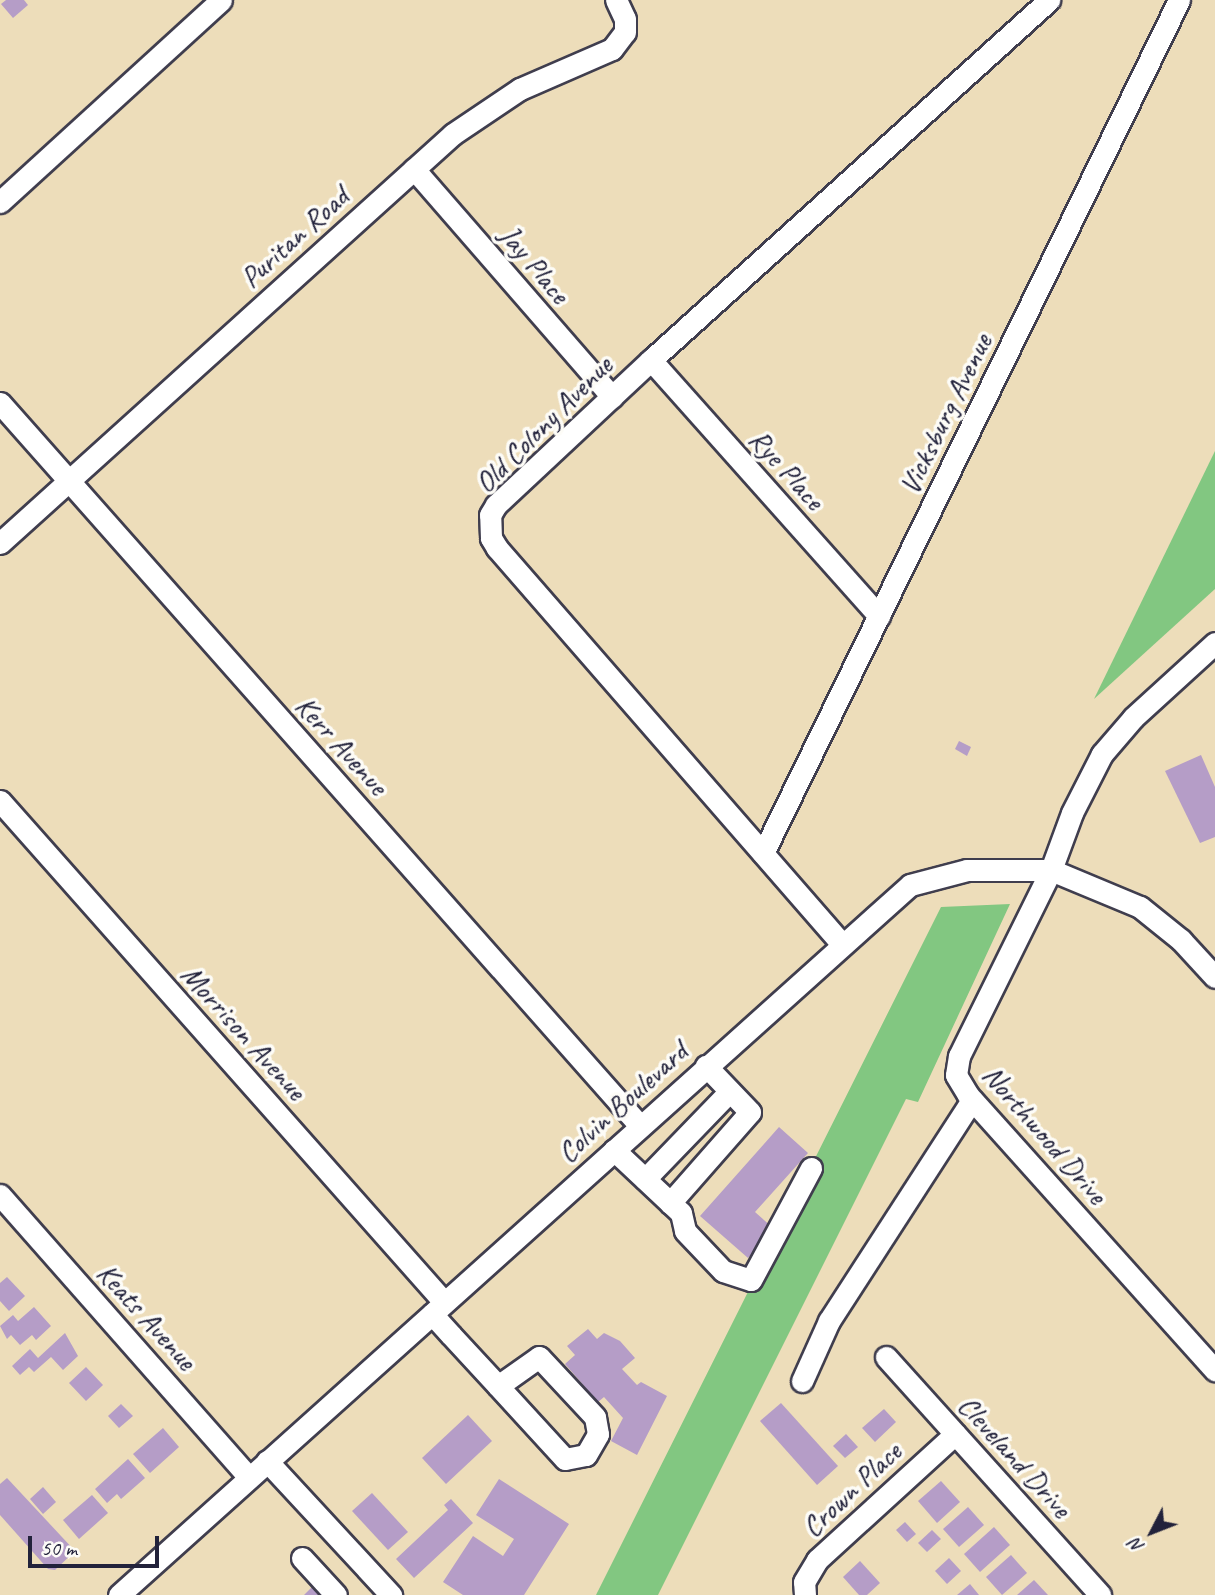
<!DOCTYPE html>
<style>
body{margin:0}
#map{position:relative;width:1215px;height:1595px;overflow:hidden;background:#edddba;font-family:Caveat,sans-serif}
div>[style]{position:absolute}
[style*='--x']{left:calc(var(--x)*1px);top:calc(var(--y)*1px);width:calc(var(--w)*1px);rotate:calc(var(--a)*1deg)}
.green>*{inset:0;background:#82c781}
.building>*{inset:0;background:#b59dc7}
.roads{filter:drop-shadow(2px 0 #403e4e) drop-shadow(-2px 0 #403e4e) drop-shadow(0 2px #403e4e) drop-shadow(0 -2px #403e4e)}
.minor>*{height:21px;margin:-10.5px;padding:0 10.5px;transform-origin:10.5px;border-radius:10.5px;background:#fff}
span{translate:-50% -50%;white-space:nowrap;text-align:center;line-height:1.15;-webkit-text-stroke:7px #fdfcf7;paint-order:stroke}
.street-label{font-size:30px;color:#22223b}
.north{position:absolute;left:1117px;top:1497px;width:70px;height:70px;-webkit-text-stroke:5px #fdfcf7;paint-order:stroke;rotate:228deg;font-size:19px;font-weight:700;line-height:28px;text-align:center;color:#22223b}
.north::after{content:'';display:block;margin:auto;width:24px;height:32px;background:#22223b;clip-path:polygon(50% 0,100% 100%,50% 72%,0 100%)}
.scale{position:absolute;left:28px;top:1536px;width:131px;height:32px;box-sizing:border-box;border:4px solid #22223b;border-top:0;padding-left:9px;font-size:21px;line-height:24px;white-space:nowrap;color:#22223b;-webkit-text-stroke:5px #fdfcf7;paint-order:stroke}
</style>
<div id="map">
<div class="green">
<i style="clip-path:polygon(1215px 451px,1215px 589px,1094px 699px)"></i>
<i style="clip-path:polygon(1010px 904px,918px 1102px,906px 1099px,658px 1595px,596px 1595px,941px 907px)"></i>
</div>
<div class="building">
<i style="clip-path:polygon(6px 0,24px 0,28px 5px,13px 18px,1px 4px)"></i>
<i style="clip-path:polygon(959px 741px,971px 747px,967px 756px,955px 749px)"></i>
<i style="clip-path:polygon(1201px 755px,1215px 787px,1215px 837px,1200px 843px,1165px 771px)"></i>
<i style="clip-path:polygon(779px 1127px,808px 1153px,755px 1212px,774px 1229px,748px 1258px,700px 1216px)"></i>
<i style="clip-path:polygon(7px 1277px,25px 1296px,9px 1311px,0 1301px,0 1283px)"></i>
<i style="clip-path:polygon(34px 1307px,51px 1326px,36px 1340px,32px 1335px,20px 1345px,11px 1335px,7px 1339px,0 1326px,13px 1315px,18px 1321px)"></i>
<i style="clip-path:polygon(588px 1329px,597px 1339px,604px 1333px,620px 1341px,635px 1358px,622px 1369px,637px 1385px,641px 1382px,667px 1396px,637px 1455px,611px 1441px,623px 1418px,604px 1397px,598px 1402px,565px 1364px,575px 1355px,567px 1346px)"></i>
<i style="clip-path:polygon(65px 1333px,78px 1356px,63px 1370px,51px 1357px,34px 1372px,29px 1367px,20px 1375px,12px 1366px,30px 1349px,38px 1358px)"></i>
<i style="clip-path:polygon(86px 1367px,103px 1385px,86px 1401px,69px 1383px)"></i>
<i style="clip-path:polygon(781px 1403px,838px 1466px,817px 1485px,760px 1421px)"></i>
<i style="clip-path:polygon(121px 1404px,133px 1416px,119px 1428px,108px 1416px)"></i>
<i style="clip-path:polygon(884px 1409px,896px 1422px,875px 1442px,862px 1428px)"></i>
<i style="clip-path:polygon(468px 1415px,492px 1441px,446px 1484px,422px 1458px)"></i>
<i style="clip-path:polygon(163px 1428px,179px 1447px,150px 1473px,133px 1454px)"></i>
<i style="clip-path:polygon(846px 1434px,858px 1447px,845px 1458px,833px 1446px)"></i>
<i style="clip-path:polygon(128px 1459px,145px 1478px,121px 1499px,117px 1494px,107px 1503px,95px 1489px)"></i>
<i style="clip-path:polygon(7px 1478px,75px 1551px,55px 1570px,48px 1569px,0 1515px,0 1484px)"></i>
<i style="clip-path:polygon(499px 1479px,569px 1524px,524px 1595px,463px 1595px,443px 1582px,473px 1536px,503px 1556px,514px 1539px,476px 1515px)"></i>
<i style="clip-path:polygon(941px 1481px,960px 1502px,937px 1523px,918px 1501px)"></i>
<i style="clip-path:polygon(43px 1487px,56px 1502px,43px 1514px,30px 1499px)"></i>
<i style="clip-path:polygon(372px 1493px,408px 1532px,388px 1550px,352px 1511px)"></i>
<i style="clip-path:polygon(92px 1495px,108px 1513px,79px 1539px,63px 1520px)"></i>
<i style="clip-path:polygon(451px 1499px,473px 1523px,414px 1578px,396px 1559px,448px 1510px,444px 1505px)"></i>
<i style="clip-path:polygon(968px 1507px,984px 1525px,959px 1547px,943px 1529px)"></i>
<i style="clip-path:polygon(905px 1522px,916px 1534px,907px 1542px,896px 1530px)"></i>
<i style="clip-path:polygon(994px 1527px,1010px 1545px,980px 1572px,964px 1554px)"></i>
<i style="clip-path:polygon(932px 1530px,941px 1539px,927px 1552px,918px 1543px)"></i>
<i style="clip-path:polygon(1011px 1555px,1027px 1573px,1002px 1595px,986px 1577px)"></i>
<i style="clip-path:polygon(949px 1558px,961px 1571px,947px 1584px,935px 1571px)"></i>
<i style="clip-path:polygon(860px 1561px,880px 1583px,867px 1595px,859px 1595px,843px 1577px)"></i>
<i style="clip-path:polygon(1034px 1580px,1048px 1595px,1017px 1595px)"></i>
<i style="clip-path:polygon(316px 1583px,327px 1595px,304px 1595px)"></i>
<i style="clip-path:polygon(970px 1584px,979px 1595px,957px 1595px)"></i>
</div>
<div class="roads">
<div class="minor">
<i style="--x:414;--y:169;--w:302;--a:49"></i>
<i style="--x:0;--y:202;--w:299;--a:-42.4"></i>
<i style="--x:651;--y:360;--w:343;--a:48.3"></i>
<i style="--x:0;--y:403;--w:966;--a:48.48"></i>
<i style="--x:0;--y:543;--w:610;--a:-42.08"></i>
<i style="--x:453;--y:134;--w:81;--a:-33.9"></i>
<i style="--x:520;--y:89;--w:100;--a:-23.5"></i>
<i style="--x:612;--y:49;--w:21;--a:-53"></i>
<i style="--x:625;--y:32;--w:13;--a:-90"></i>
<i style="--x:625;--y:19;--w:21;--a:-115"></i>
<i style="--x:1215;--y:643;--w:111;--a:137.6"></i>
<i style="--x:1133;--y:718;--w:48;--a:130.7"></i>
<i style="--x:1102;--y:754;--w:66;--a:117"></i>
<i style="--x:1072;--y:813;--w:61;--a:110.2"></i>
<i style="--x:1051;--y:870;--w:208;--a:116.3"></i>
<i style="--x:959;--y:1056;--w:19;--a:99"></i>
<i style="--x:956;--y:1075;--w:23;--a:59"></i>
<i style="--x:968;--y:1095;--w:370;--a:48.1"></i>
<i style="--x:0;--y:801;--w:669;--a:48.45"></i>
<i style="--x:763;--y:853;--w:949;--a:-64"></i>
<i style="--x:841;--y:943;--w:524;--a:-131.05"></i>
<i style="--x:497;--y:548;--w:12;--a:-121"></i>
<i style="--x:491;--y:538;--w:23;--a:-92"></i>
<i style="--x:490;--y:515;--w:12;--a:-59"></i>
<i style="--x:496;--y:505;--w:212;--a:-43.1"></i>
<i style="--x:651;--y:360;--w:537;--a:-42.13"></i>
<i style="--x:614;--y:1150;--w:92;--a:43.2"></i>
<i style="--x:681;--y:1213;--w:18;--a:77"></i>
<i style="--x:685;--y:1231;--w:55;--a:46.5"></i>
<i style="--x:723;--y:1271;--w:29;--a:18"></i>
<i style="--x:751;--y:1280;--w:127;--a:-61.8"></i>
<i style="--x:645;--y:1179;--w:122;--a:-46"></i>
<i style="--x:0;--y:1195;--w:376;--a:48.6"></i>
<i style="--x:670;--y:1203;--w:121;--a:-48.7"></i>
<i style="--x:750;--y:1112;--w:64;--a:-133.7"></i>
<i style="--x:432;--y:1314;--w:28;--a:48"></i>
<i style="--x:451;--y:1335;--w:69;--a:47.3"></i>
<i style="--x:498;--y:1386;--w:99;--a:47.5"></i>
<i style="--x:565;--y:1459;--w:21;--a:-11"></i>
<i style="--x:586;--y:1455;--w:24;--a:-60"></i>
<i style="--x:598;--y:1434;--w:17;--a:-100"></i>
<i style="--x:595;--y:1417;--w:82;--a:-133"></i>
<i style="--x:539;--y:1357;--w:50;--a:144.7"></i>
<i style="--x:886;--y:1357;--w:320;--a:48"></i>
<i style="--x:802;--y:1381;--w:66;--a:-65.8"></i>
<i style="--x:829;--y:1321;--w:263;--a:-57.1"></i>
<i style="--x:267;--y:1461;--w:183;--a:47.2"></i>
<i style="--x:302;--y:1558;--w:50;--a:47.4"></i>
<i style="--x:119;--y:1595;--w:1063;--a:-41.91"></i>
<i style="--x:910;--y:885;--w:59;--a:-14.7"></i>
<i style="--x:967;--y:870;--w:84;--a:0"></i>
<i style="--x:1051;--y:870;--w:96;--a:22.6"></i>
<i style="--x:1140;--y:907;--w:53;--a:38.8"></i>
<i style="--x:1181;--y:940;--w:50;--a:47.4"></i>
<i style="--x:805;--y:1595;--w:13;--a:-94"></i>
<i style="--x:804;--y:1582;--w:26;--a:-59"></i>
<i style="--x:817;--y:1560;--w:187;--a:-42.4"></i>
</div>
</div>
<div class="street-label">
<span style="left:294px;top:237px;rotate:-42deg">Puritan Road</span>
<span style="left:535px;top:264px;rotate:50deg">Jay Place</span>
<span style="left:945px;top:414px;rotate:-64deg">Vicksburg Avenue</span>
<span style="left:543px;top:424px;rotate:-45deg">Old Colony Avenue</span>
<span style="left:787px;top:469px;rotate:48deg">Rye Place</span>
<span style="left:342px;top:745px;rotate:48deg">Kerr Avenue</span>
<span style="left:244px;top:1032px;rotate:48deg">Morrison Avenue</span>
<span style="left:622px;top:1102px;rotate:-42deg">Colvin Boulevard</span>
<span style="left:1045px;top:1134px;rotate:49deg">Northwood Drive</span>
<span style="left:147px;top:1316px;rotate:48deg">Keats Avenue</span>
<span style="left:1015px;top:1456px;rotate:48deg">Cleveland Drive</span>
<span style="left:851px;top:1489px;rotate:-43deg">Crown Place</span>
</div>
<div class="north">N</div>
<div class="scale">50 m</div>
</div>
